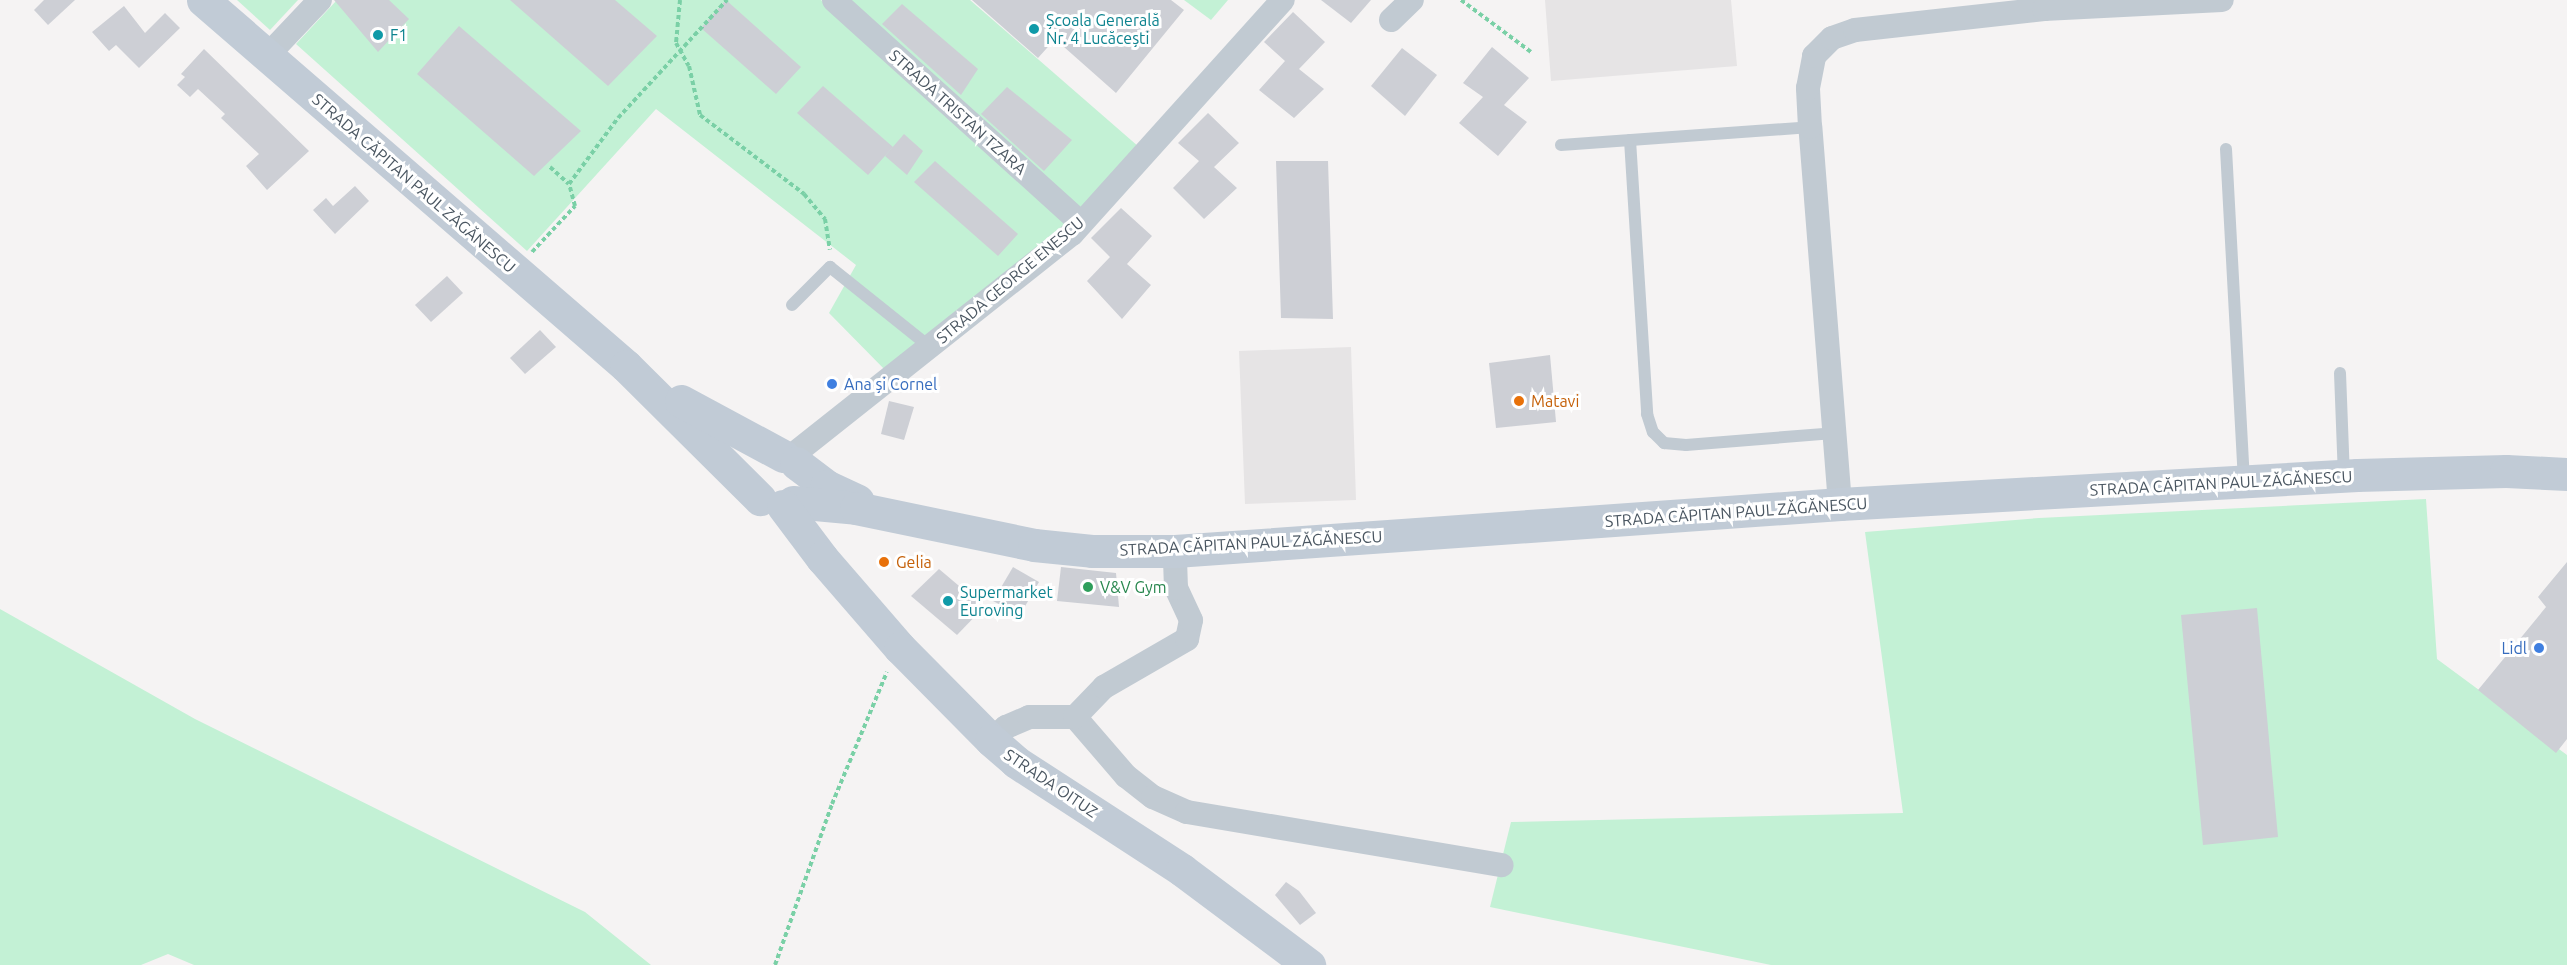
<!DOCTYPE html>
<meta charset="utf-8">
<style>
body{margin:0}
#map{position:relative;width:2567px;height:965px;overflow:hidden;background:#f5f3f3;font-family:Ubuntu,sans-serif}
div>[style]{position:absolute}
[style*='--x']{left:calc(var(--x)*1px);top:calc(var(--y)*1px);width:calc(var(--w)*1px);rotate:calc(var(--a)*1deg)}
.education>*{inset:0;background:#e6e4e5}
.green>*{inset:0;background:#c3f1d5}
.building>*{inset:0;background:#cdcfd5}
.path>*{height:4px;margin-top:-2px;transform-origin:0;background:repeating-linear-gradient(90deg,#7ad0a6 0 4.5px,transparent 0 7.5px)}
.lane>*{height:12px;margin:-6px;padding:0 6px;transform-origin:6px;border-radius:6px;background:#c1cad2}
.street>*{height:24px;margin:-12px;padding:0 12px;transform-origin:12px;border-radius:12px;background:#c1cad2}
.secondary>*{height:33px;margin:-16.5px;padding:0 16.5px;transform-origin:16.5px;border-radius:16.5px;background:#c1cbd6}
.dots>*{width:16px;height:16px;translate:-50% -50%;box-sizing:border-box;border:3px solid #fff;border-radius:50%}
span{translate:-50% -50%;white-space:nowrap;text-align:center;line-height:1.15;-webkit-text-stroke:6px #fff;paint-order:stroke}
.culture-label{font-size:16px;color:#0d838f}
.left{translate:0 -50%;text-align:left}
.street-label{font-size:16px;color:#4a5661}
.shop-label{font-size:16px;color:#366cbe}
.right{translate:-100% -50%;text-align:right}
.food-label{font-size:16px;color:#c56008}
.leisure-label{font-size:16px;color:#27864d}
</style>
<div id="map">
<div class="education">
<i style="clip-path:polygon(1545px 0,1731px 0,1737px 66px,1551px 81px)"></i>
<i style="clip-path:polygon(1351px 347px,1356px 500px,1245px 504px,1239px 351px)"></i>
</div>
<div class="green">
<i style="clip-path:polygon(237px 0,298px 0,270px 30px)"></i>
<i style="clip-path:polygon(337px 0,821px 0,1069px 223px,889px 374px,829px 313px,856px 265px,656px 109px,527px 251px,296px 44px)"></i>
<i style="clip-path:polygon(846px 0,970px 0,1139px 147px,1078px 211px)"></i>
<i style="clip-path:polygon(1184px 0,1228px 0,1211px 20px)"></i>
<i style="clip-path:polygon(2426px 499px,2437px 659px,2567px 755px,2567px 965px,1771px 965px,1490px 907px,1511px 822px,1903px 813px,1865px 532px,2039px 518px)"></i>
<i style="clip-path:polygon(0 609px,195px 719px,585px 912px,651px 965px,194px 965px,168px 954px,141px 965px,0 965px)"></i>
</div>
<div class="building">
<i style="clip-path:polygon(44px 0,75px 0,48px 25px,34px 10px)"></i>
<i style="clip-path:polygon(334px 0,389px 0,409px 19px,378px 52px)"></i>
<i style="clip-path:polygon(510px 0,615px 0,657px 36px,608px 86px)"></i>
<i style="clip-path:polygon(726px 0,801px 67px,776px 94px,701px 28px)"></i>
<i style="clip-path:polygon(972px 0,1171px 0,1184px 10px,1116px 93px,1055px 39px,1038px 58px)"></i>
<i style="clip-path:polygon(1321px 0,1371px 0,1351px 23px)"></i>
<i style="clip-path:polygon(902px 4px,978px 69px,961px 95px,882px 24px)"></i>
<i style="clip-path:polygon(124px 6px,145px 33px,165px 13px,180px 28px,139px 68px,116px 45px,109px 51px,92px 32px)"></i>
<i style="clip-path:polygon(1293px 12px,1325px 42px,1299px 69px,1324px 89px,1294px 118px,1259px 90px,1285px 61px,1264px 42px)"></i>
<i style="clip-path:polygon(459px 26px,581px 131px,534px 176px,417px 74px)"></i>
<i style="clip-path:polygon(1492px 47px,1529px 78px,1504px 105px,1527px 122px,1498px 156px,1459px 123px,1483px 97px,1463px 83px)"></i>
<i style="clip-path:polygon(1402px 48px,1437px 75px,1405px 116px,1371px 86px)"></i>
<i style="clip-path:polygon(204px 49px,309px 151px,267px 190px,246px 166px,259px 154px,221px 118px,225px 114px,198px 89px,190px 97px,177px 85px,185px 77px,181px 74px)"></i>
<i style="clip-path:polygon(823px 86px,893px 147px,868px 175px,797px 113px)"></i>
<i style="clip-path:polygon(1007px 87px,1072px 140px,1044px 171px,981px 114px)"></i>
<i style="clip-path:polygon(1208px 113px,1239px 143px,1214px 167px,1237px 188px,1204px 219px,1173px 188px,1199px 161px,1178px 143px)"></i>
<i style="clip-path:polygon(904px 134px,923px 151px,907px 175px,885px 156px)"></i>
<i style="clip-path:polygon(935px 161px,1018px 234px,998px 256px,914px 182px)"></i>
<i style="clip-path:polygon(1276px 161px,1328px 161px,1333px 319px,1281px 318px)"></i>
<i style="clip-path:polygon(355px 186px,369px 201px,335px 234px,313px 210px,326px 198px,333px 206px)"></i>
<i style="clip-path:polygon(1121px 208px,1152px 236px,1127px 264px,1151px 285px,1122px 319px,1087px 281px,1110px 257px,1091px 238px)"></i>
<i style="clip-path:polygon(447px 276px,463px 293px,431px 322px,415px 305px)"></i>
<i style="clip-path:polygon(540px 330px,556px 347px,525px 374px,510px 358px)"></i>
<i style="clip-path:polygon(1550px 355px,1556px 422px,1496px 428px,1489px 363px)"></i>
<i style="clip-path:polygon(889px 401px,914px 407px,904px 440px,881px 434px)"></i>
<i style="clip-path:polygon(2567px 562px,2567px 739px,2556px 753px,2478px 690px,2546px 607px,2538px 597px)"></i>
<i style="clip-path:polygon(1013px 567px,1039px 582px,1020px 615px,993px 601px)"></i>
<i style="clip-path:polygon(1061px 567px,1116px 573px,1119px 607px,1057px 601px)"></i>
<i style="clip-path:polygon(939px 569px,984px 607px,957px 635px,911px 596px)"></i>
<i style="clip-path:polygon(2257px 608px,2278px 837px,2203px 845px,2181px 615px)"></i>
<i style="clip-path:polygon(1286px 882px,1299px 891px,1316px 913px,1300px 925px,1275px 895px)"></i>
</div>
<div class="path">
<i style="--x:680;--y:0;--w:43;--a:95.3"></i>
<i style="--x:676;--y:43;--w:26;--a:61"></i>
<i style="--x:689;--y:66;--w:50;--a:77.3"></i>
<i style="--x:700;--y:115;--w:131;--a:37.2"></i>
<i style="--x:804;--y:194;--w:33;--a:50"></i>
<i style="--x:825;--y:219;--w:31;--a:81"></i>
<i style="--x:1461;--y:0;--w:87;--a:36.6"></i>
<i style="--x:550;--y:167;--w:25;--a:42"></i>
<i style="--x:569;--y:184;--w:82;--a:-53.4"></i>
<i style="--x:618;--y:118;--w:161;--a:-47.3"></i>
<i style="--x:532;--y:252;--w:63;--a:-46.9"></i>
<i style="--x:575;--y:206;--w:23;--a:-105"></i>
<i style="--x:775;--y:965;--w:171;--a:-70.5"></i>
<i style="--x:832;--y:804;--w:143;--a:-67.4"></i>
</div>
<div class="lane">
<i style="--x:1630;--y:140;--w:275;--a:86.4"></i>
<i style="--x:1647;--y:414;--w:19;--a:72"></i>
<i style="--x:1653;--y:432;--w:16;--a:45"></i>
<i style="--x:1664;--y:443;--w:22;--a:5"></i>
<i style="--x:1686;--y:445;--w:148;--a:-4.6"></i>
<i style="--x:1561;--y:145;--w:250;--a:-4.1"></i>
<i style="--x:2226;--y:149;--w:332;--a:86.9"></i>
<i style="--x:792;--y:305;--w:54;--a:-45"></i>
<i style="--x:830;--y:267;--w:128;--a:38.7"></i>
<i style="--x:2340;--y:373;--w:102;--a:87.8"></i>
</div>
<div class="street">
<i style="--x:834;--y:0;--w:333;--a:42.1"></i>
<i style="--x:1391;--y:20;--w:29;--a:-44"></i>
<i style="--x:267;--y:56;--w:77;--a:-46.6"></i>
<i style="--x:789;--y:458;--w:361;--a:-38.4"></i>
<i style="--x:1072;--y:234;--w:315;--a:-48"></i>
<i style="--x:1840;--y:504;--w:378;--a:-94.5"></i>
<i style="--x:1810;--y:127;--w:39;--a:-93"></i>
<i style="--x:1808;--y:88;--w:33;--a:-79"></i>
<i style="--x:1814;--y:56;--w:25;--a:-45"></i>
<i style="--x:1832;--y:38;--w:24;--a:-19"></i>
<i style="--x:1855;--y:30;--w:190;--a:-6.3"></i>
<i style="--x:2044;--y:9;--w:178;--a:-2.9"></i>
<i style="--x:1075;--y:717;--w:78;--a:49.2"></i>
<i style="--x:1126;--y:776;--w:34;--a:38"></i>
<i style="--x:1153;--y:797;--w:37;--a:24"></i>
<i style="--x:1187;--y:812;--w:319;--a:9.6"></i>
<i style="--x:991;--y:740;--w:20;--a:-41"></i>
<i style="--x:1006;--y:727;--w:25;--a:-23"></i>
<i style="--x:1029;--y:717;--w:46;--a:0"></i>
<i style="--x:1075;--y:717;--w:42;--a:-46"></i>
<i style="--x:1104;--y:687;--w:96;--a:-30"></i>
<i style="--x:1187;--y:639;--w:19;--a:-78"></i>
<i style="--x:1191;--y:620;--w:35;--a:-115"></i>
<i style="--x:1176;--y:588;--w:37;--a:-92"></i>
</div>
<div class="secondary">
<i style="--x:203;--y:0;--w:559;--a:40.87"></i>
<i style="--x:626;--y:366;--w:189;--a:44.8"></i>
<i style="--x:681;--y:401;--w:116;--a:28.3"></i>
<i style="--x:796;--y:463;--w:38;--a:37"></i>
<i style="--x:826;--y:486;--w:35;--a:25"></i>
<i style="--x:793;--y:502;--w:63;--a:5.4"></i>
<i style="--x:856;--y:508;--w:182;--a:11.7"></i>
<i style="--x:1034;--y:545;--w:58;--a:5.9"></i>
<i style="--x:1092;--y:551;--w:83;--a:0"></i>
<i style="--x:1175;--y:551;--w:667;--a:-4.04"></i>
<i style="--x:1840;--y:504;--w:518;--a:-3.21"></i>
<i style="--x:2357;--y:475;--w:149;--a:-1.5"></i>
<i style="--x:2506;--y:471;--w:61;--a:2.8"></i>
<i style="--x:783;--y:506;--w:65;--a:53.1"></i>
<i style="--x:822;--y:558;--w:119;--a:49.1"></i>
<i style="--x:900;--y:648;--w:129;--a:45.3"></i>
<i style="--x:991;--y:740;--w:33;--a:41"></i>
<i style="--x:1016;--y:762;--w:198;--a:33"></i>
<i style="--x:1182;--y:870;--w:159;--a:36.8"></i>
</div>
<div class="dots">
<i style="left:1034px;top:29px;background:#0f9aa8"></i>
<i style="left:378px;top:35px;background:#0f9aa8"></i>
<i style="left:832px;top:384px;background:#3f7fe0"></i>
<i style="left:1519px;top:401px;background:#e8710a"></i>
<i style="left:884px;top:562px;background:#e8710a"></i>
<i style="left:1088px;top:587px;background:#2e9e5b"></i>
<i style="left:948px;top:601px;background:#0f9aa8"></i>
<i style="left:2539px;top:648px;background:#3f7fe0"></i>
</div>
<div class="culture-label">
<span class="left" style="left:1046px;top:29px">Școala Generală<br>Nr. 4 Lucăcești</span>
<span class="left" style="left:390px;top:35px">F1</span>
<span class="left" style="left:960px;top:601px">Supermarket<br>Euroving</span>
</div>
<div class="street-label">
<span style="left:958px;top:112px;rotate:42deg">STRADA TRISTAN TZARA</span>
<span style="left:414px;top:183px;rotate:41deg">STRADA CĂPITAN PAUL ZĂGĂNESCU</span>
<span style="left:1010px;top:280px;rotate:-40deg">STRADA GEORGE ENESCU</span>
<span style="left:2221px;top:483px;rotate:-3deg">STRADA CĂPITAN PAUL ZĂGĂNESCU</span>
<span style="left:1736px;top:512px;rotate:-4deg">STRADA CĂPITAN PAUL ZĂGĂNESCU</span>
<span style="left:1251px;top:543px;rotate:-3deg">STRADA CĂPITAN PAUL ZĂGĂNESCU</span>
<span style="left:1051px;top:783px;rotate:34deg">STRADA OITUZ</span>
</div>
<div class="shop-label">
<span class="left" style="left:844px;top:384px">Ana și Cornel</span>
<span class="right" style="left:2527px;top:648px">Lidl</span>
</div>
<div class="food-label">
<span class="left" style="left:1531px;top:401px">Matavi</span>
<span class="left" style="left:896px;top:562px">Gelia</span>
</div>
<div class="leisure-label">
<span class="left" style="left:1100px;top:587px">V&amp;V Gym</span>
</div>
</div>
